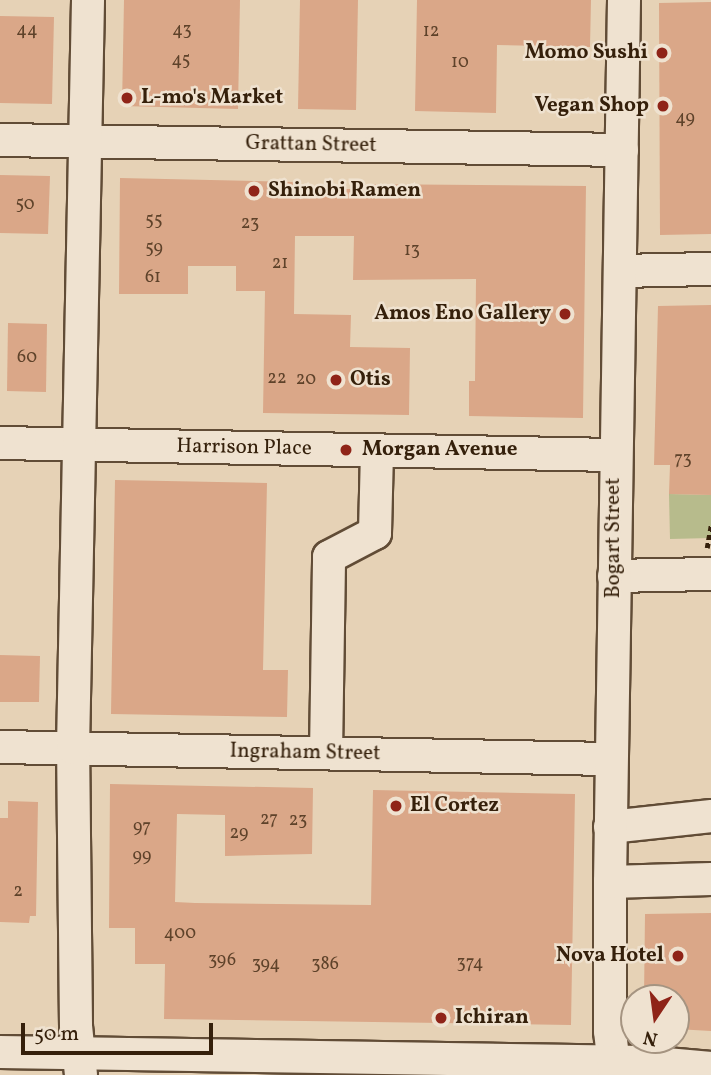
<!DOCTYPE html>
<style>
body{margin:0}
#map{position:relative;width:711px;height:1075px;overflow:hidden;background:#e6d2b6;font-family:Vollkorn,serif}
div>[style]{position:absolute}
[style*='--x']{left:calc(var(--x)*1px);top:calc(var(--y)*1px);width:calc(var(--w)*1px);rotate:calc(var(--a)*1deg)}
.green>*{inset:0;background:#b7bb8c}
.building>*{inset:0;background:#daa788}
.path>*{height:4.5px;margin-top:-2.25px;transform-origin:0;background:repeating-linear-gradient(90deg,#35200b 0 5px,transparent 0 8.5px)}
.roads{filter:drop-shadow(2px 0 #614c36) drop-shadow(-2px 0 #614c36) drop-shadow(0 2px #614c36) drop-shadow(0 -2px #614c36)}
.minor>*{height:32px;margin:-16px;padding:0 16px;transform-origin:16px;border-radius:16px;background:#efe2d0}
.dots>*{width:19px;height:19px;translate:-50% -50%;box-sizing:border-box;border:4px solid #efe2d0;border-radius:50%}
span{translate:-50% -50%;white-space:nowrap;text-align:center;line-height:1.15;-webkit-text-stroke:5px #efe2d0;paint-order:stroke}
.number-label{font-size:18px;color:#5e422a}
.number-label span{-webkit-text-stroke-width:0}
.poi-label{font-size:21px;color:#35200b;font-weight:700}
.right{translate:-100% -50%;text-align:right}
.left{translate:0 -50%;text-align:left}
.street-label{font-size:21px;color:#35200b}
.north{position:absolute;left:620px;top:984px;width:70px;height:70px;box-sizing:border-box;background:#efe2d0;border:2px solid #a59481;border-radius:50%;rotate:193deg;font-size:19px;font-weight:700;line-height:28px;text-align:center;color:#35200b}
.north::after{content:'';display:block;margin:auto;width:24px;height:32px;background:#8f2418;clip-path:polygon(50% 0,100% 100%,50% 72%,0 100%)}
.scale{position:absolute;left:21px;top:1023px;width:192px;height:32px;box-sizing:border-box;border:4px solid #35200b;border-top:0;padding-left:9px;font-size:21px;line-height:24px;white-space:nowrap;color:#35200b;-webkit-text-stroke:5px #efe2d0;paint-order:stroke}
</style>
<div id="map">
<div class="green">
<i style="clip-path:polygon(669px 494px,711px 495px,711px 538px,670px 539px)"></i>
</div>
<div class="building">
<i style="clip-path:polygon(124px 0,240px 0,238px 109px,122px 106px)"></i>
<i style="clip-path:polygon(300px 0,358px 0,356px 110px,298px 109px)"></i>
<i style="clip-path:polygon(417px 0,591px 0,590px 47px,497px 45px,496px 113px,415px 111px)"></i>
<i style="clip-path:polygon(711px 2px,711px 234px,660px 235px,659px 3px)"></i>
<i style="clip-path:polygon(0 16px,54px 17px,52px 104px,0 103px)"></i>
<i style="clip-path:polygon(0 175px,50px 176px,48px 234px,0 233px)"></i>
<i style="clip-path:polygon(120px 178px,295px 182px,295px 189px,354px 189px,354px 184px,586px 186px,583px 418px,469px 416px,469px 381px,475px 381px,476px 279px,353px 280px,354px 236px,295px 236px,294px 314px,351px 315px,350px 347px,410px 348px,409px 415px,263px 413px,265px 291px,236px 291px,236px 266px,188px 266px,188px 294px,119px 294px)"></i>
<i style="clip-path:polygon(711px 305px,711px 495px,669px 494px,670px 465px,654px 465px,658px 306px)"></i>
<i style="clip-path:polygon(8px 323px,47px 324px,46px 392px,7px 391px)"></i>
<i style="clip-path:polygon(115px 480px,267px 483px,263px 670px,288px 670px,287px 717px,111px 714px)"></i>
<i style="clip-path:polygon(0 655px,40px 656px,39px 702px,0 702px)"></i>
<i style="clip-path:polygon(110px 784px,313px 788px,312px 854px,225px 856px,225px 815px,177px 814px,175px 902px,195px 903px,371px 905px,373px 790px,575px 794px,571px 1025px,164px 1019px,165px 964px,135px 964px,135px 928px,109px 928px)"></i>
<i style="clip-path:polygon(8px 801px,38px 802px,36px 916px,30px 916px,29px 923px,0 922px,0 818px,8px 818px)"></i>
<i style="clip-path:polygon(711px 913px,711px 1031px,676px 1029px,676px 998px,644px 998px,645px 914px)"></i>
</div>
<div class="path">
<i style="--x:707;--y:548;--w:23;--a:-80"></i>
</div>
<div class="roads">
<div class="minor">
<i style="--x:0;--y:140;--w:622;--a:0.92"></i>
<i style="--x:620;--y:271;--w:91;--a:-1.3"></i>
<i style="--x:0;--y:443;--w:615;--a:1.12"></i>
<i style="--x:614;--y:576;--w:97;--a:-1.2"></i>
<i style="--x:0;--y:747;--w:611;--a:1.13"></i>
<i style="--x:326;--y:753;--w:196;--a:-89.1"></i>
<i style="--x:329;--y:557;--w:52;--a:-27.6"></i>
<i style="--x:375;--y:533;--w:82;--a:-88.6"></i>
<i style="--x:610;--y:827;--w:102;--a:-6.2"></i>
<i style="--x:610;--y:882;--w:101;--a:-1.7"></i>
<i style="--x:0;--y:1052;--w:644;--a:0.89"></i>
<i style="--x:644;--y:1062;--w:67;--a:5.1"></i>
<i style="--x:81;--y:1075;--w:49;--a:-95.8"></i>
<i style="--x:76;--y:1026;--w:278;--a:-90.6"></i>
<i style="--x:73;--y:748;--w:748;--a:-88.85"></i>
<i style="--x:615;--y:1075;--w:44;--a:-96.5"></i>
<i style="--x:610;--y:1031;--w:149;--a:-90"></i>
<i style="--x:610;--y:882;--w:882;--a:-89.09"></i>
</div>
</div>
<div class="dots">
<i style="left:662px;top:53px;background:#8f2418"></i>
<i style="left:127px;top:98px;background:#8f2418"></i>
<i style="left:663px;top:106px;background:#8f2418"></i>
<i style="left:254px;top:191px;background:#8f2418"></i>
<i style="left:565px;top:314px;background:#8f2418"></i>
<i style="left:336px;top:380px;background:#8f2418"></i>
<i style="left:346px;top:450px;background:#8f2418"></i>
<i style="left:396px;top:806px;background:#8f2418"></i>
<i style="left:678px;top:956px;background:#8f2418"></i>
<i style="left:441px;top:1018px;background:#8f2418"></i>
</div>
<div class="number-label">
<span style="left:27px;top:31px">44</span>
<span style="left:182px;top:31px">43</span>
<span style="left:431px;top:32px">12</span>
<span style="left:181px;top:61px">45</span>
<span style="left:460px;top:63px">10</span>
<span style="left:685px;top:119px">49</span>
<span style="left:25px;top:205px">50</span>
<span style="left:154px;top:221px">55</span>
<span style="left:250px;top:224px">23</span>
<span style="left:154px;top:249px">59</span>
<span style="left:412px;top:251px">13</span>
<span style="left:280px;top:264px">21</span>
<span style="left:153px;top:278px">61</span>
<span style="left:27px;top:358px">60</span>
<span style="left:277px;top:379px">22</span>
<span style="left:306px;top:380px">20</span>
<span style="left:683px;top:460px">73</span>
<span style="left:269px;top:820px">27</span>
<span style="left:298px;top:821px">23</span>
<span style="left:142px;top:828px">97</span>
<span style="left:239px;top:834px">29</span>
<span style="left:142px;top:857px">99</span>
<span style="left:18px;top:892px">2</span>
<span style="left:180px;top:934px">400</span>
<span style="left:222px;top:961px">396</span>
<span style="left:470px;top:964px">374</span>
<span style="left:266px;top:965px">394</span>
<span style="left:325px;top:965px">386</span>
</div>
<div class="poi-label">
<span class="right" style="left:648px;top:53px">Momo Sushi</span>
<span class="left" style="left:141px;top:98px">L-mo's Market</span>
<span class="right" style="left:649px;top:106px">Vegan Shop</span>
<span class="left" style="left:268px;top:191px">Shinobi Ramen</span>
<span class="right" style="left:551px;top:314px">Amos Eno Gallery</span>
<span class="left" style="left:350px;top:380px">Otis</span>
<span class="left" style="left:362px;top:450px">Morgan Avenue</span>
<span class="left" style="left:410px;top:806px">El Cortez</span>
<span class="right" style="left:664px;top:956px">Nova Hotel</span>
<span class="left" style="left:455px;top:1018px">Ichiran</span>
</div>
<div class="street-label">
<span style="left:311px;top:145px;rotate:1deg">Grattan Street</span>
<span style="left:244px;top:448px;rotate:1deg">Harrison Place</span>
<span style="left:614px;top:538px;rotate:-90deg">Bogart Street</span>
<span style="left:305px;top:753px;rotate:1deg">Ingraham Street</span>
</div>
<div class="north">N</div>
<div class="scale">50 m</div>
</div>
